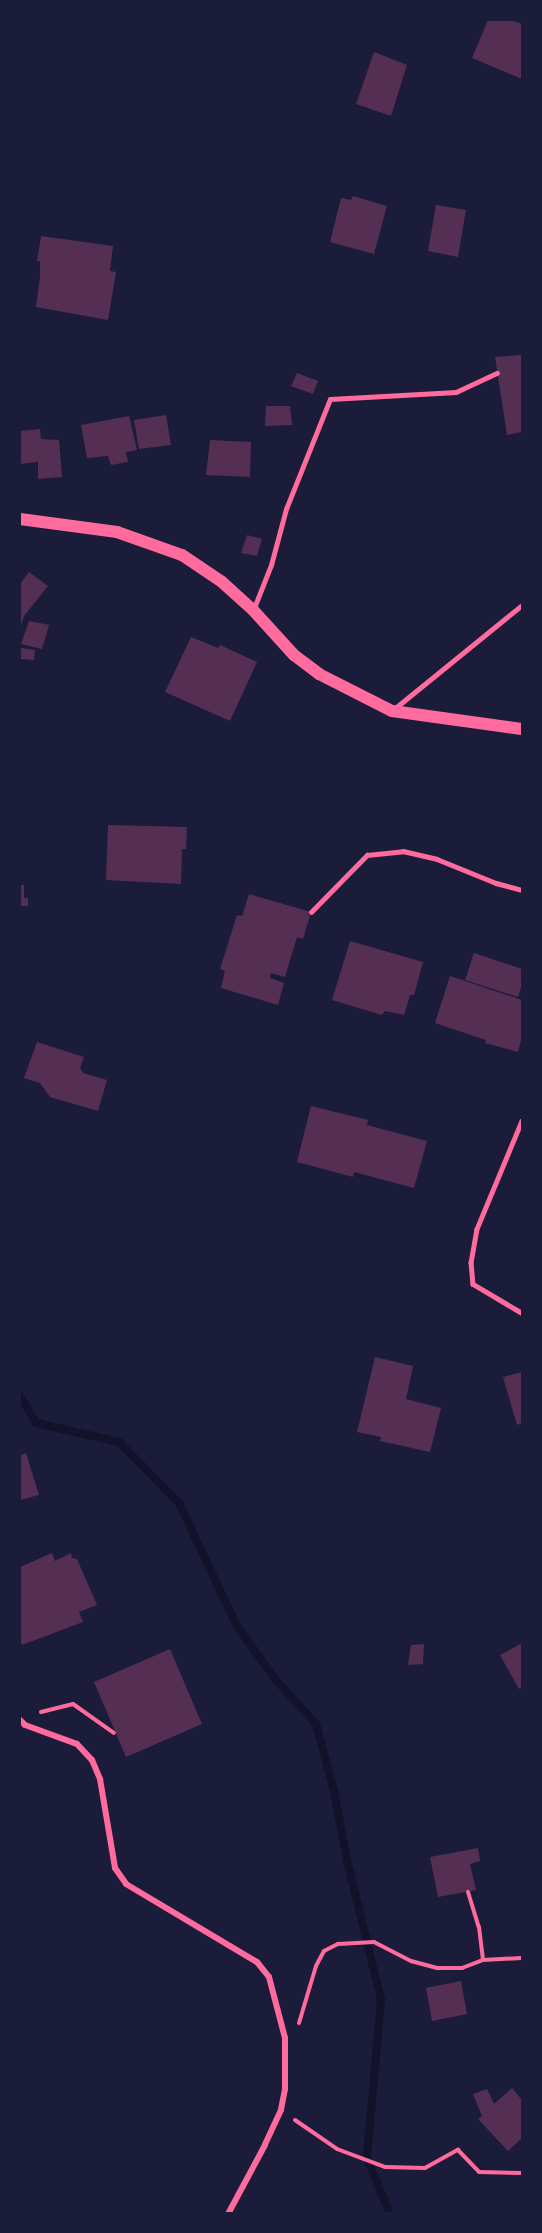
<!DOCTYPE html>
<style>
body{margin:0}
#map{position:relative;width:542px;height:2233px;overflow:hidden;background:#1b1b3a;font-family:"PT Sans Narrow",sans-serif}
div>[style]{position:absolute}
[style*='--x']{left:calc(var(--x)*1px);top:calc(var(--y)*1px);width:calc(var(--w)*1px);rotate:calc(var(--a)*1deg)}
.stream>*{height:8px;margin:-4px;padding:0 4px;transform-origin:4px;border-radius:4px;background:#12122b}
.building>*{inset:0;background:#542f53}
.path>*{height:4px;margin:-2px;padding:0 2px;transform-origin:2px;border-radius:2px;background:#ff6b9d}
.service>*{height:4.5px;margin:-2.25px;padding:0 2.25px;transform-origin:2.25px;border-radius:2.25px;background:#ff6b9d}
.minor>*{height:6px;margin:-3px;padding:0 3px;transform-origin:3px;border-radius:3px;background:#ff6b9d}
.secondary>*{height:12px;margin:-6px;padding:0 6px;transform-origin:6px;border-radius:6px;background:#ff6b9d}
span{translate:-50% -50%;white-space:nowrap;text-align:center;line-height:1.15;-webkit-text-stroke:4.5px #1b1b3a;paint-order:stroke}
.frame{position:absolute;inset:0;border:21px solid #1b1b3a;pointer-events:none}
</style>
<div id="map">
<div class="stream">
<i style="--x:20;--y:1396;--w:31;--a:59"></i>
<i style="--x:36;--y:1423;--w:85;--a:12.9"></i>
<i style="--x:119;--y:1442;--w:86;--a:45.5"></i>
<i style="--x:179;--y:1503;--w:136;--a:64.8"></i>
<i style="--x:237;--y:1626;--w:67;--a:54.2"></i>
<i style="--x:276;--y:1680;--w:59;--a:47.7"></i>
<i style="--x:316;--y:1724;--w:69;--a:75"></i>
<i style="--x:334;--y:1791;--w:70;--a:79.3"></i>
<i style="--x:347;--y:1860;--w:144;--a:76.3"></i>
<i style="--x:381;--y:2000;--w:159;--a:95.1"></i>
<i style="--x:367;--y:2158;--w:61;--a:67.7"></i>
</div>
<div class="building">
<i style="clip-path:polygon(488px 20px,511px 20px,522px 24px,522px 79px,472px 58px)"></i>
<i style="clip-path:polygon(374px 52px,407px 65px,391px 116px,356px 104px)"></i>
<i style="clip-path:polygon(353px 196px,387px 206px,374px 254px,330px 242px,341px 198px,351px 200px)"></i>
<i style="clip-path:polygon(436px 205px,466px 210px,458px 257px,428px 251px)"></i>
<i style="clip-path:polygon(41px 236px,113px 246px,110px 271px,116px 272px,108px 320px,36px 307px,40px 277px,40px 261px,37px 261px)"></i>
<i style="clip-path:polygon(522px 355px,522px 432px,507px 435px,495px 357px)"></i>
<i style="clip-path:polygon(297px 373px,318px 381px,313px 394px,291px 386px)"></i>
<i style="clip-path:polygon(266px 406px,290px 406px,292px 425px,265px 426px)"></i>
<i style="clip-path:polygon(166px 415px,171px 445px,139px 449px,134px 420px)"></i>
<i style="clip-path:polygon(129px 416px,137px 450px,126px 452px,128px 462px,111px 465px,108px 456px,87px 458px,81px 425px)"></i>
<i style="clip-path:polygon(40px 429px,41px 439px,59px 440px,62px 477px,38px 479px,38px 462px,20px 464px,20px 431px)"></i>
<i style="clip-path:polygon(210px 440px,251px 442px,250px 477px,206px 475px)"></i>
<i style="clip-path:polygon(247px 535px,262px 539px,257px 556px,241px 553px)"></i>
<i style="clip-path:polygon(29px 572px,48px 586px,24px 616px,20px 628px,20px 584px)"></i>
<i style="clip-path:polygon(29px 621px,49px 625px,42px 649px,21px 644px)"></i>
<i style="clip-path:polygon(191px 637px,218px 648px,220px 645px,257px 662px,230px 721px,165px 692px)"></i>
<i style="clip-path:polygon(21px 648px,35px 650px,34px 660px,20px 659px)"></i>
<i style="clip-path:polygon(108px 825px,187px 827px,186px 849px,182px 849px,181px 884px,106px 880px)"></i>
<i style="clip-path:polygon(20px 885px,24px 885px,24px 898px,28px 898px,28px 906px,20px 906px)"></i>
<i style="clip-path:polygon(249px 894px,311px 912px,303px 939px,297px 937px,285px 977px,271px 973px,270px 978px,284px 983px,278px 1005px,221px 988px,225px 971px,220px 969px,237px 915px,242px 916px)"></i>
<i style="clip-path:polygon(350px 941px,423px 962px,414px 995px,410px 995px,404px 1015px,385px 1011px,382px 1015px,332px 1000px)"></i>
<i style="clip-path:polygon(474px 953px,522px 969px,522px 984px,518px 997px,465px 980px)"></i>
<i style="clip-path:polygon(450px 976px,522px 1000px,522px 1036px,518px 1052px,485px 1043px,486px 1040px,435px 1023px)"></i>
<i style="clip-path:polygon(37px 1042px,84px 1057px,80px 1068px,83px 1073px,107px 1080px,98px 1111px,50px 1097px,40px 1083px,24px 1078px)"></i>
<i style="clip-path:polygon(311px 1106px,368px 1120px,367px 1125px,427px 1141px,414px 1188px,354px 1172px,353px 1177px,297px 1162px)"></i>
<i style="clip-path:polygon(375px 1357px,413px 1366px,406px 1399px,441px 1408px,430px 1452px,380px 1441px,381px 1437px,357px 1432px)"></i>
<i style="clip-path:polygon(522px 1372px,522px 1423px,517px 1425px,503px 1377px)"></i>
<i style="clip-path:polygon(26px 1453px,39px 1495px,20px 1500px,20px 1456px)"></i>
<i style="clip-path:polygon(52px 1553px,55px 1561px,71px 1553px,72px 1558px,77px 1559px,97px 1605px,79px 1612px,83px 1622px,22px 1645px,20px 1638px,20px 1567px)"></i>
<i style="clip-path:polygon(522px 1643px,522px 1687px,519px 1689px,500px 1655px)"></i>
<i style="clip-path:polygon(424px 1644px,423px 1664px,408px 1665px,411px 1645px)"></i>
<i style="clip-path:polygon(170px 1649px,202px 1724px,126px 1757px,94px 1682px)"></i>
<i style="clip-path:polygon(478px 1848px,480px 1861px,470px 1864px,476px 1890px,438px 1897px,430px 1857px)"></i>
<i style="clip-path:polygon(461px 1981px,467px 2014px,432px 2021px,426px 1988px)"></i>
<i style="clip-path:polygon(512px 2088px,522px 2100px,522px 2138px,508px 2151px,478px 2119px,482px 2116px,473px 2094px,487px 2089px,494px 2104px)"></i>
</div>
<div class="path">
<i style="--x:41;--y:1712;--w:33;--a:-14"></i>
<i style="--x:73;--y:1704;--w:50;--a:35.3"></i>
<i style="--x:468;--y:1892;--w:37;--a:73"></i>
<i style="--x:479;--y:1927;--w:33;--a:83"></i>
<i style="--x:483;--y:1960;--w:39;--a:-3"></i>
<i style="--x:299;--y:2023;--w:59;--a:-73.4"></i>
<i style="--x:316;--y:1966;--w:17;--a:-62"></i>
<i style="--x:324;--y:1951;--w:16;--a:-27"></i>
<i style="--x:338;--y:1944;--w:36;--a:-3"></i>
<i style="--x:374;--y:1942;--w:42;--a:27.2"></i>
<i style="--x:411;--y:1961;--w:28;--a:15"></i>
<i style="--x:438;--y:1968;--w:24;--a:0"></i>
<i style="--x:462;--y:1968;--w:22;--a:-21"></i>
<i style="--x:295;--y:2120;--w:51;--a:34.6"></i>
<i style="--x:337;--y:2149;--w:51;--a:20.6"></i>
<i style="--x:385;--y:2167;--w:40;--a:1.4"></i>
<i style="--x:425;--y:2168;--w:38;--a:-29"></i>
<i style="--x:458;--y:2150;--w:30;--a:46"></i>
<i style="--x:479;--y:2172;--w:43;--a:1.3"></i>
</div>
<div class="service">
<i style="--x:254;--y:608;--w:46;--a:-68.4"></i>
<i style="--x:271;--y:565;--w:58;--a:-75"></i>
<i style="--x:286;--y:509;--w:118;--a:-68.2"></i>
<i style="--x:330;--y:399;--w:126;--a:-3.2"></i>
<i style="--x:456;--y:392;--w:45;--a:-24.9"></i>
<i style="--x:394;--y:709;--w:165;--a:-39.1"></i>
<i style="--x:311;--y:912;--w:80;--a:-45.5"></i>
<i style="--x:367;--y:855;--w:36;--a:-6"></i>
<i style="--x:403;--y:851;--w:35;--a:13"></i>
<i style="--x:437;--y:859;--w:64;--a:22.1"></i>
<i style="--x:496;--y:883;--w:27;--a:15"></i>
<i style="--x:522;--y:1121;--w:117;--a:112.6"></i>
<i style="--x:477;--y:1229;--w:34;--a:100"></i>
<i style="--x:471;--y:1262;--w:22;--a:85"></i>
<i style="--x:473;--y:1284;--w:57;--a:30.6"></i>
</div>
<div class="minor">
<i style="--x:20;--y:1720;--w:7;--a:45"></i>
<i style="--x:25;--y:1725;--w:55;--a:20.1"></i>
<i style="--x:77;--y:1744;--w:22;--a:47"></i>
<i style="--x:92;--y:1760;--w:21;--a:67"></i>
<i style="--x:100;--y:1779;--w:90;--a:80.4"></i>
<i style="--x:115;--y:1868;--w:19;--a:55"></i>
<i style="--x:126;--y:1884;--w:152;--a:30.8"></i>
<i style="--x:257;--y:1962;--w:19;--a:51"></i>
<i style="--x:269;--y:1977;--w:63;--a:75.3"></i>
<i style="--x:285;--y:2038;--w:51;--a:90"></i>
<i style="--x:285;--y:2089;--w:21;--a:101"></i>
<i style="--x:281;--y:2110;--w:38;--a:115"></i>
<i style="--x:265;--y:2145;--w:78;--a:118.2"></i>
</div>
<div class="secondary">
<i style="--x:20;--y:519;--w:98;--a:7.6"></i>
<i style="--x:117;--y:532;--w:69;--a:19.5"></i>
<i style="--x:182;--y:555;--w:48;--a:34"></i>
<i style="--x:222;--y:582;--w:42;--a:42.1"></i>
<i style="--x:253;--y:610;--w:61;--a:47.7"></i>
<i style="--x:294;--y:655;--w:31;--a:37"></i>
<i style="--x:319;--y:674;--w:82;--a:26.9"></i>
<i style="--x:392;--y:711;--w:131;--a:7.9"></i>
</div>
<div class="frame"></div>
</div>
